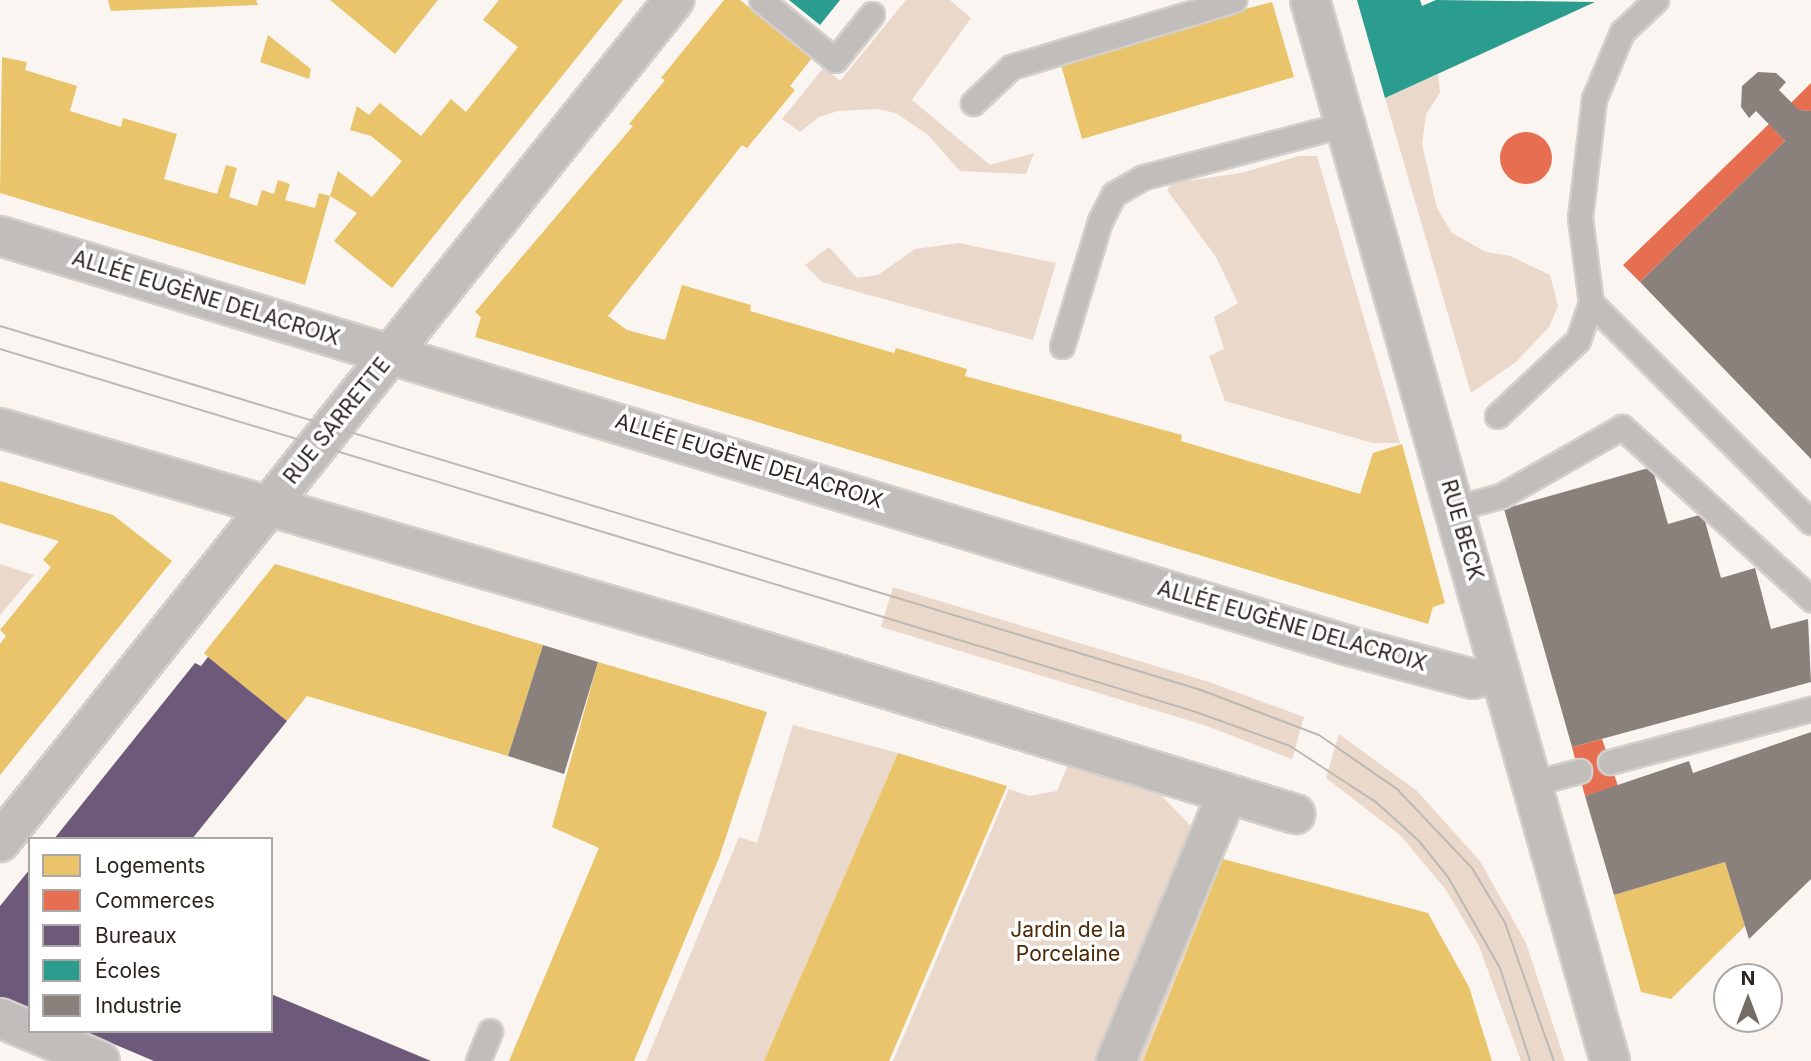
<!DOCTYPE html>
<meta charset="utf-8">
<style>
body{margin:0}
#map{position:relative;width:1811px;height:1061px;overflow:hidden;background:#faf5f0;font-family:Inter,sans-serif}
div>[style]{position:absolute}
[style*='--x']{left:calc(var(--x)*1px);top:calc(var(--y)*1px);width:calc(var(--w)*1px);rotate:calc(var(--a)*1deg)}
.green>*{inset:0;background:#ead8ca}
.homes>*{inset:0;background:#e9c46a}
.shops>*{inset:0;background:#e76f51}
.round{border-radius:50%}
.offices>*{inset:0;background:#6d597a}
.schools>*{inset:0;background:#2a9d8f}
.industry>*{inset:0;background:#8a817c}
.roads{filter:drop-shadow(2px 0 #d4cfcb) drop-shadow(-2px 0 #d4cfcb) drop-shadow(0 2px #d4cfcb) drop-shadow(0 -2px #d4cfcb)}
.lane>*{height:23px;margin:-11.5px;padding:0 11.5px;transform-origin:11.5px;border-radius:11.5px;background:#c0bdba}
.street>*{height:38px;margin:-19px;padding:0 19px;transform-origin:19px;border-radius:19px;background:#c0bdba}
.tram>*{height:2px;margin:-1px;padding:0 1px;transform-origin:1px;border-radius:1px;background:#bcb9b4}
span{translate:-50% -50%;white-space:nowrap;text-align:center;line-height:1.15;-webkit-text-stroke:7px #fff;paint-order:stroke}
.street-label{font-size:21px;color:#2c241e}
.park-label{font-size:21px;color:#4d2803}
.legend{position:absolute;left:28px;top:837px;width:245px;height:196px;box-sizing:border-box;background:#fff;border:2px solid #aba7a5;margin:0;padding:9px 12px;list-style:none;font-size:21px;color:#2c241e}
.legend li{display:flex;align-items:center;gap:14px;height:35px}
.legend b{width:35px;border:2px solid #aba7a5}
.north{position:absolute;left:1713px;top:963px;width:70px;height:70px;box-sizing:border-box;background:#fff;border:2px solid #aba7a5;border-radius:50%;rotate:0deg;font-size:19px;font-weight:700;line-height:28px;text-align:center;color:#2c241e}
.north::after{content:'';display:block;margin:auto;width:24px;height:32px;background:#746d68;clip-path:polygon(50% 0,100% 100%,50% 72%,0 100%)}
</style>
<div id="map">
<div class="green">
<i style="clip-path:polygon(906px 0,950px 0,971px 18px,912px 100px,990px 165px,1034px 153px,1026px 174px,960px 171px,928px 135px,896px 113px,878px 109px,838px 111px,819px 117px,800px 132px,782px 119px,824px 67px,840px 81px)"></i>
<i style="clip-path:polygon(1438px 74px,1440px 93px,1426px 114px,1422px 144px,1437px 208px,1452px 233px,1486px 252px,1510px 256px,1550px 275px,1558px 306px,1549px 327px,1516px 362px,1471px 393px,1385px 98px)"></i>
<i style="clip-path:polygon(1299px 156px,1317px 156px,1400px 443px,1373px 443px,1225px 401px,1209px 356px,1224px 349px,1214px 317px,1238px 303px,1216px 257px,1167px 190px,1173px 183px,1241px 173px)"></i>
<i style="clip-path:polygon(959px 243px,1056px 263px,1033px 340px,822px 282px,805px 265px,829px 247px,857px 278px,878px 275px,915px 249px)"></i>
<i style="clip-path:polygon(0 564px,34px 575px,0 615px)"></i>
<i style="clip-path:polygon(893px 587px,1209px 682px,1304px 717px,1292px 759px,1204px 725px,881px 627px)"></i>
<i style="clip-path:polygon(793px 725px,898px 753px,764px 1061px,646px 1061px,739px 837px,757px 843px)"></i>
<i style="clip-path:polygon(1339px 734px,1417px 791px,1480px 861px,1526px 943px,1565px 1061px,1521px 1061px,1479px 946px,1446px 890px,1400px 835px,1326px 778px)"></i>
<i style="clip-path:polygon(1070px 760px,1152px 786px,1223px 859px,1143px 1061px,893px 1061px,1009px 789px,1029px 796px,1057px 791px)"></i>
</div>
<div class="homes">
<i style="clip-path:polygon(108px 0,256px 0,258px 5px,111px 11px)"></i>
<i style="clip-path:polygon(330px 0,438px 0,395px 54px)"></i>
<i style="clip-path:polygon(499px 0,623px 0,392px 288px,334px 241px,357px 213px,330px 196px,305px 285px,0 193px,2px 57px,27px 62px,25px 70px,77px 86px,70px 111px,121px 127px,123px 118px,177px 134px,164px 179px,217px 194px,226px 165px,237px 168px,229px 197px,257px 206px,262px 190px,274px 194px,278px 180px,290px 184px,285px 200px,315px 208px,319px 193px,330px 196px,338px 171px,372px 197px,402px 161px,371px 136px,350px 130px,357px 106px,369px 115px,380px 103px,421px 136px,451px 99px,466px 112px,518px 47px,483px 20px)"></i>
<i style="clip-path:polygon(724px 0,740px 0,812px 58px,790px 86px,795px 90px,747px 148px,742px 145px,608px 316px,627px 330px,665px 340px,682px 285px,751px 305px,750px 311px,894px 353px,896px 348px,967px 369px,965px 376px,1182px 435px,1181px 441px,1360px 494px,1373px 453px,1402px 444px,1445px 603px,1433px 607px,1428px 624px,475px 337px,481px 317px,475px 312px,633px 126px,629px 124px,665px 80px,661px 78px)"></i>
<i style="clip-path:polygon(1272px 2px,1294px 77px,1082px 139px,1059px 58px)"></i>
<i style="clip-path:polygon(268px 35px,311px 69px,309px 79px,260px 62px)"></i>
<i style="clip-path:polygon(0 481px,113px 515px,172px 561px,0 775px,0 644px,6px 636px,0 630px,51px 567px,43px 560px,59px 541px,0 523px)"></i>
<i style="clip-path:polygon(275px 564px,543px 645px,508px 756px,307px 696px,287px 721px,208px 657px,204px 653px)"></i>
<i style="clip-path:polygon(598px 662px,767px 712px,719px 858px,634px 1061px,509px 1061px,599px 848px,552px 827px)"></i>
<i style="clip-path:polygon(898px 753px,1007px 786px,889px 1061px,764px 1061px)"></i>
<i style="clip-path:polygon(1223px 859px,1428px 913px,1469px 987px,1492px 1061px,1143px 1061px)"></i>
<i style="clip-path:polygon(1725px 862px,1745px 926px,1671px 999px,1641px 992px,1614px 895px)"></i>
</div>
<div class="shops">
<i style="clip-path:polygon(1811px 83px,1811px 111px,1799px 110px,1791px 103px)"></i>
<i style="clip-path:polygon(1769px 124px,1785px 141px,1640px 282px,1623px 265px)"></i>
<i class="round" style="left:1500px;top:132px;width:52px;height:52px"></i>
<i style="clip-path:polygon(1602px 739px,1618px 786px,1585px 796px,1572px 747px)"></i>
</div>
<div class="offices">
<i style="clip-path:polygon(208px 657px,287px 721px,192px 839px,54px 839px,195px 663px,201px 666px)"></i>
<i style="clip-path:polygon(30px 869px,30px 1009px,0 997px,0 906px)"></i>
<i style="clip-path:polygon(271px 994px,431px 1061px,154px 1061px,83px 1031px,271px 1031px)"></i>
</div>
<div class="schools">
<i style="clip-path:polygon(789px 0,840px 0,820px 25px)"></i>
<i style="clip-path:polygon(1357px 0,1420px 0,1422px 6px,1436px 0,1595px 2px,1385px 98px)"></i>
</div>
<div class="industry">
<i style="clip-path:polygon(1758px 72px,1776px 73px,1786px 82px,1779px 90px,1799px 110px,1811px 111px,1811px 459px,1640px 282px,1785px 141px,1756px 111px,1749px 118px,1741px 107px,1742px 86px)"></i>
<i style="clip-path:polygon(1652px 467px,1668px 524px,1703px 514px,1721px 578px,1755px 568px,1771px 629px,1808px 619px,1811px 682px,1572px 747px,1504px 509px)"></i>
<i style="clip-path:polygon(543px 645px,598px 662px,564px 774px,508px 756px)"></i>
<i style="clip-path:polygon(1811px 732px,1811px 879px,1749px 939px,1725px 862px,1614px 895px,1585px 796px,1689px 761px,1693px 773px)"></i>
</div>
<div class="roads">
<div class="lane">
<i style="--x:761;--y:0;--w:95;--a:39"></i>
<i style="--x:835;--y:60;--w:59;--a:-51.2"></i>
<i style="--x:973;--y:103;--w:52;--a:-43.5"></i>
<i style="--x:1011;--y:67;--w:233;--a:-16.7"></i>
<i style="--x:1591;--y:303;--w:310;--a:44.9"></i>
<i style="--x:1062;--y:346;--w:131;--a:-73.1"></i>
<i style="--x:1100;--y:221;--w:30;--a:-63"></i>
<i style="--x:1114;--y:194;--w:34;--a:-30"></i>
<i style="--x:1144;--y:177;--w:209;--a:-14.7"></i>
<i style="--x:1497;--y:416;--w:111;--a:-43.2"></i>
<i style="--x:1578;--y:340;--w:39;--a:-71"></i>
<i style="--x:1591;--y:303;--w:86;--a:-97.4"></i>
<i style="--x:1580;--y:218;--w:120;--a:-83.3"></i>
<i style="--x:1594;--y:99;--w:73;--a:-67.3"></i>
<i style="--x:1622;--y:32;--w:47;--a:-43.3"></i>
<i style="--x:1456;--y:508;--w:47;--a:-14.9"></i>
<i style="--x:1501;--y:496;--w:139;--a:-29.7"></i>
<i style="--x:1622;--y:427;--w:256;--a:42.3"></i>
<i style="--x:1610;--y:762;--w:208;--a:-14.8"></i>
<i style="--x:1530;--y:784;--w:51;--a:-14.9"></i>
<i style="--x:478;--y:1061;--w:32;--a:-68"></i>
</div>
<div class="street">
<i style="--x:1310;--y:0;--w:1103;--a:74.21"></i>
<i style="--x:0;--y:236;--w:1407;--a:16.9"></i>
<i style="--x:1346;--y:645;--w:131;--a:15"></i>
<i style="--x:1473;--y:679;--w:27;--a:-15"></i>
<i style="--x:0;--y:428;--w:720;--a:16.22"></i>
<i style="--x:691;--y:629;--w:632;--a:17.03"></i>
<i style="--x:0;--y:842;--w:1079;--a:-51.32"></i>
<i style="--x:0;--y:1018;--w:33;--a:23"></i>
<i style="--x:31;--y:1031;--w:75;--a:23.5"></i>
<i style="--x:1116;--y:1061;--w:289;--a:-67.4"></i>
</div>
</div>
<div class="tram">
<i style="--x:0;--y:326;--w:1255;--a:16.86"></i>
<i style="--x:1201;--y:690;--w:126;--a:20.9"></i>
<i style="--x:1319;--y:735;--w:95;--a:34.7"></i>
<i style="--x:1397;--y:789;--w:109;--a:46.5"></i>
<i style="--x:1472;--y:868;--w:64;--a:59"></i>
<i style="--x:1505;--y:923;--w:146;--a:70.5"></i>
<i style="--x:0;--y:349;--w:1247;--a:16.88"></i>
<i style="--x:1193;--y:711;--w:103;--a:19.8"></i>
<i style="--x:1290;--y:746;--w:104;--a:33.2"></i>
<i style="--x:1377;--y:803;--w:57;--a:42.1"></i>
<i style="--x:1419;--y:841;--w:46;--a:51.1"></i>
<i style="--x:1448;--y:877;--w:105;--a:60.3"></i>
<i style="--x:1500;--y:968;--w:98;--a:72.1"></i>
</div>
<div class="street-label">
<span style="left:206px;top:298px;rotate:17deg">ALLÉE EUGÈNE DELACROIX</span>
<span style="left:337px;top:421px;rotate:-51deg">RUE SARRETTE</span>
<span style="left:749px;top:461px;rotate:17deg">ALLÉE EUGÈNE DELACROIX</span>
<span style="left:1462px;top:530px;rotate:74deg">RUE BECK</span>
<span style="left:1292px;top:626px;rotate:16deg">ALLÉE EUGÈNE DELACROIX</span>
</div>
<div class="park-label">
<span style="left:1068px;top:942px">Jardin de la<br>Porcelaine</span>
</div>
<ul class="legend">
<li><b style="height:19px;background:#e9c46a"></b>Logements</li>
<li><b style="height:19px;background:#e76f51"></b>Commerces</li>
<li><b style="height:19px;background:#6d597a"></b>Bureaux</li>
<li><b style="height:19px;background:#2a9d8f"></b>Écoles</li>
<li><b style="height:19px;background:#8a817c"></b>Industrie</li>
</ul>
<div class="north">N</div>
</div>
